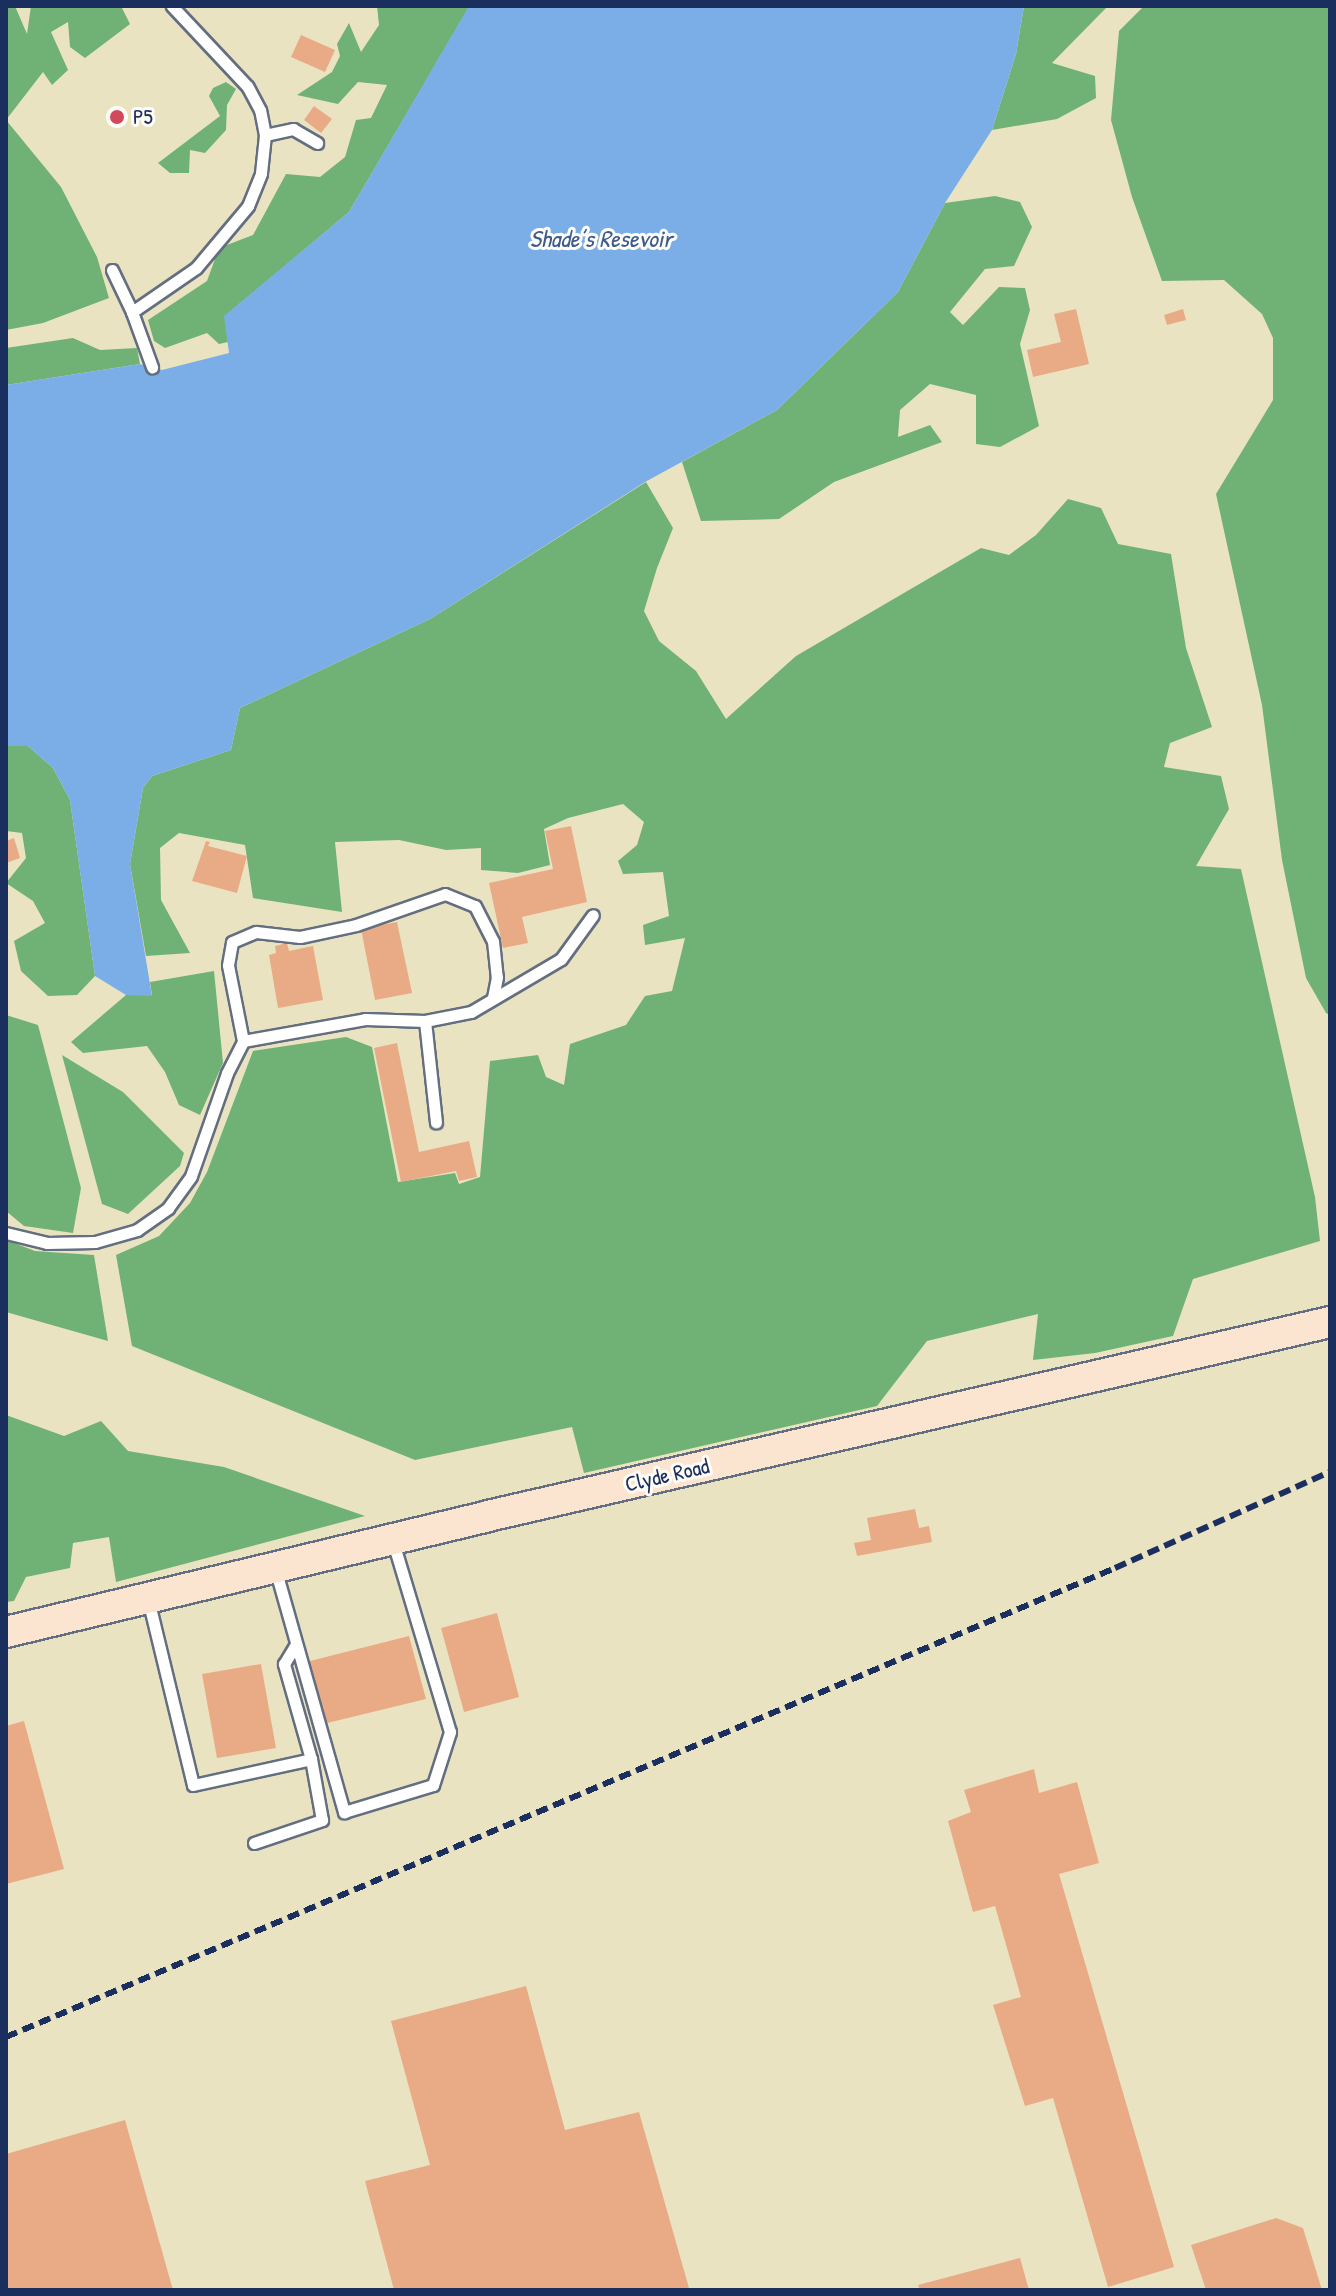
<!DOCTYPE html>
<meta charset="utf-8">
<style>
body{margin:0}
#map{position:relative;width:1336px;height:2296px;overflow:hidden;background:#eae3c1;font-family:"Patrick Hand",sans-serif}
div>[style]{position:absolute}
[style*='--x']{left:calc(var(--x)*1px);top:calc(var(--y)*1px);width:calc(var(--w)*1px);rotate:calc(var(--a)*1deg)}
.forest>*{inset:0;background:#70b275}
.water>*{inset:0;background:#7baee7}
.building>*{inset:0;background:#e8ab86}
.roads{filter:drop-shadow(2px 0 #636e81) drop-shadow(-2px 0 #636e81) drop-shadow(0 2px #636e81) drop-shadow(0 -2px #636e81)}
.lane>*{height:11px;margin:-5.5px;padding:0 5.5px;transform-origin:5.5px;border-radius:5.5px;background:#fff}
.secondary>*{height:30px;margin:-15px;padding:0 15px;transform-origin:15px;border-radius:15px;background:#fce5d0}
.rail>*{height:6px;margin-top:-3px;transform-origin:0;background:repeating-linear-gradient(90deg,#1b2f5e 0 12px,transparent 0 18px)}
.dots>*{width:22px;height:22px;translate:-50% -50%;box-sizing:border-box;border:4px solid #fdfcf7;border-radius:50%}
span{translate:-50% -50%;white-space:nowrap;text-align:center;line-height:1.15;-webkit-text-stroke:6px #fdfcf7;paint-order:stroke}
.poi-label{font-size:22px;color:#1b2f5e}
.left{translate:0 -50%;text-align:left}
.street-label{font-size:22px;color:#1b2f5e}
.water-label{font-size:24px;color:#3d5b8e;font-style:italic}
.frame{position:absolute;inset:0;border:8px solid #1b2f5e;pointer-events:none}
</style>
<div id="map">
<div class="forest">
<i style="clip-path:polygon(6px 6px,15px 6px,27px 34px,31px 6px,121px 6px,130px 24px,85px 58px,70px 47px,68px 22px,51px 32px,68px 70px,52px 85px,43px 72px,6px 120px,61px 187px,97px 257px,109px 298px,43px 323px,6px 330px)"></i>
<i style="clip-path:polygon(377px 6px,469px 7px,349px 212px,225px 316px,228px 342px,219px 344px,207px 333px,165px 348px,154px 341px,148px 320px,207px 281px,219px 248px,253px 235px,286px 174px,320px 177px,345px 157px,356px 120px,371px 118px,387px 85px,358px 82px,338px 104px,297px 95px,332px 72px,340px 56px,337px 44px,349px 23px,361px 52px,379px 25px)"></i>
<i style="clip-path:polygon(1024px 6px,1108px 6px,1052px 63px,1095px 76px,1096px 98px,1057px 119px,992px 130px,1016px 54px)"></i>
<i style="clip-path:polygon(1144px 6px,1330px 6px,1330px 1015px,1326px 1013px,1306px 978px,1282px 860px,1262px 705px,1216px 494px,1273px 400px,1273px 338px,1262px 314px,1224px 280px,1162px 281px,1132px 197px,1111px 120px,1119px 31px)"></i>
<i style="clip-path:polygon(226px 82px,236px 89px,227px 105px,226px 130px,205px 153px,190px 150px,189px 173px,170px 173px,158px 163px,220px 116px,209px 96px,213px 88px)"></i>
<i style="clip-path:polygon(995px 196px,1020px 202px,1032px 227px,1014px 266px,985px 269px,950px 312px,963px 325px,999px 287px,1025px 288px,1030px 310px,1020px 344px,1039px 426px,1000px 447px,976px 444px,976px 395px,930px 384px,900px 410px,898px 437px,930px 425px,942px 442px,834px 482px,779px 519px,701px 521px,682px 462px,777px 410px,898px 292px,945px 203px)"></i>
<i style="clip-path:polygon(73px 338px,100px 350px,137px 348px,140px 364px,6px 385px,6px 348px)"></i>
<i style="clip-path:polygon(646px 482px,673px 528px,657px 568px,644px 611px,659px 641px,696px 671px,726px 719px,796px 656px,981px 548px,1009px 555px,1036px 535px,1068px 499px,1101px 508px,1118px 544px,1171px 554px,1186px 648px,1212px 727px,1170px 743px,1164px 767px,1221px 776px,1229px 809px,1196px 866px,1241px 869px,1315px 1197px,1320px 1241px,1193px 1279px,1173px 1336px,1095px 1353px,1033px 1360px,1038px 1314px,927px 1341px,877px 1406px,584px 1473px,572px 1427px,415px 1460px,132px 1346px,116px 1255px,159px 1236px,190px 1203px,207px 1172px,253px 1051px,346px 1037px,372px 1047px,398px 1182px,455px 1173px,459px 1184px,480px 1177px,490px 1061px,538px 1055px,546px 1077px,564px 1085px,570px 1044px,626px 1025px,645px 996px,672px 991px,685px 938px,645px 945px,643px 925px,669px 916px,663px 872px,623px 874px,618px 861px,637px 845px,644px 822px,623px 804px,568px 818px,544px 829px,550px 865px,518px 873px,481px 870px,481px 848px,446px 850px,399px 840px,335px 842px,342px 912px,253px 898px,245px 845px,179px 833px,160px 848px,161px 900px,190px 953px,146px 956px,130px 864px,143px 788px,152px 776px,231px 750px,240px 708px,430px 619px)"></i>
<i style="clip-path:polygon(6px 746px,28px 746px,53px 768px,70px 800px,95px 976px,77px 995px,48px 996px,21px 971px,14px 941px,45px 923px,33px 901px,6px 883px,26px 858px,22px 833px,6px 831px)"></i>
<i style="clip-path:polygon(214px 971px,223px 1063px,200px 1115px,179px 1105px,165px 1072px,147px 1046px,83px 1053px,71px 1042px,126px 995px,152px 995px,150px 982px)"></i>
<i style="clip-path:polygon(6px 1015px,38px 1025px,81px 1188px,73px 1233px,24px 1226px,6px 1211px)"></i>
<i style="clip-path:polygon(62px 1055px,123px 1092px,184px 1153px,180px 1166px,128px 1214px,102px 1204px)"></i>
<i style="clip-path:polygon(6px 1240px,35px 1251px,94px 1255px,108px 1341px,6px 1312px)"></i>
<i style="clip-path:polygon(6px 1415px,64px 1436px,101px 1421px,128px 1451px,224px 1467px,365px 1516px,116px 1582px,109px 1537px,73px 1543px,70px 1568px,26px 1577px,14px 1601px,6px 1602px)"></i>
</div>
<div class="water">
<i style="clip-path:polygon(469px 6px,1024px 6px,1016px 54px,992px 130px,945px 203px,898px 292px,777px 410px,645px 482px,430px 619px,240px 708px,231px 750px,152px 776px,143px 788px,130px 864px,152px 996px,126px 995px,95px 976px,70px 800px,53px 768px,28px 746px,6px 746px,6px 385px,140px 364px,162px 370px,229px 353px,224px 316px,349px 212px)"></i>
</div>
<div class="building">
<i style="clip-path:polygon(301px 35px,335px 50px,325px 72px,291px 57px)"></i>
<i style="clip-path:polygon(314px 106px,332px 119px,321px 133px,304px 120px)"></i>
<i style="clip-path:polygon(1076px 309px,1089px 364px,1033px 377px,1027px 350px,1061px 342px,1054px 314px)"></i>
<i style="clip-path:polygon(1183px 309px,1186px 320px,1167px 325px,1164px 315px)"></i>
<i style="clip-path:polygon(571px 826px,587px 902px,522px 917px,528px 943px,503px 948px,489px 883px,553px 869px,545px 831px)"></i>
<i style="clip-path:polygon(14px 838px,20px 858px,6px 863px,6px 841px)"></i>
<i style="clip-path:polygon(206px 841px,210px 842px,208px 846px,247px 856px,237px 893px,192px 881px)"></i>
<i style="clip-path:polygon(397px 922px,412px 993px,375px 1000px,361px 929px)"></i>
<i style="clip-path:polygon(287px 943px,289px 951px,313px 946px,323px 1000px,278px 1008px,269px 955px,276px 953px,275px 946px)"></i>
<i style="clip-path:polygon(397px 1043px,419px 1152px,469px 1141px,477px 1177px,459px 1181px,456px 1171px,401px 1182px,374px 1048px)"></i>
<i style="clip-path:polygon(915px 1509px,919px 1528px,929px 1526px,932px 1542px,857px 1556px,854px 1543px,871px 1540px,867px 1518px)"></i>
<i style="clip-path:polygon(497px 1613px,519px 1697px,464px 1712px,441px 1628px)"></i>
<i style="clip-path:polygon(409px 1636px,426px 1699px,323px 1724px,306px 1662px)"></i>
<i style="clip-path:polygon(261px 1664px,276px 1748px,217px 1758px,202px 1674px)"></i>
<i style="clip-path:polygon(24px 1721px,64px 1869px,6px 1884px,6px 1726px)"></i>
<i style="clip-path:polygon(1034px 1769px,1039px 1793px,1077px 1782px,1099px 1863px,1059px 1874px,1174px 2267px,1108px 2287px,1053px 2098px,1025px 2106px,993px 2005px,1021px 1997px,995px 1906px,973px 1912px,948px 1821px,971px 1812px,964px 1790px)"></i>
<i style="clip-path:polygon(526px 1986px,565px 2130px,639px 2112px,689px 2288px,394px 2290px,365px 2181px,430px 2165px,391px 2021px)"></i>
<i style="clip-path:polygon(125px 2120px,173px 2290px,6px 2290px,6px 2154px)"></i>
<i style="clip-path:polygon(1276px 2218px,1303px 2228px,1322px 2290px,1206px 2290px,1191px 2245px)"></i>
<i style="clip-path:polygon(1020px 2258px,1029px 2290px,920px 2290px,918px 2285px)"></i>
</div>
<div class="roads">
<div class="lane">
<i style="--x:265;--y:135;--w:29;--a:-12"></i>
<i style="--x:293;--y:129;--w:28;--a:30"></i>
<i style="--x:112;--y:270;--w:47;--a:64.5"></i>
<i style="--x:132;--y:312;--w:59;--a:70"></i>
<i style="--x:132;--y:312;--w:78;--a:-34.5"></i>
<i style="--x:196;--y:268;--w:81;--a:-50"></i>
<i style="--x:248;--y:206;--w:35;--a:-68"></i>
<i style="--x:261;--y:173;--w:38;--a:-84"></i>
<i style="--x:265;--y:135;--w:25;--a:-101"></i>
<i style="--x:260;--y:110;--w:27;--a:-118"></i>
<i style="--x:247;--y:86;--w:110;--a:-133.2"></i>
<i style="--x:425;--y:1021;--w:102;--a:83.8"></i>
<i style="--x:243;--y:1041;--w:124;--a:-10.2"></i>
<i style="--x:365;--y:1019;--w:60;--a:1.9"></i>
<i style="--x:425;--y:1021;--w:47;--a:-11.1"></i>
<i style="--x:471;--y:1012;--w:104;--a:-30.5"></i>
<i style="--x:561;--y:959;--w:54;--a:-54"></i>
<i style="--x:6;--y:1233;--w:42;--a:13.7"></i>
<i style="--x:47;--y:1243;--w:48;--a:-1.2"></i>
<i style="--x:95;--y:1242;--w:44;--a:-15.9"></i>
<i style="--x:137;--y:1230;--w:38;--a:-35"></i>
<i style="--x:168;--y:1208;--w:39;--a:-54"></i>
<i style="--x:191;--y:1176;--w:109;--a:-70.7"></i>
<i style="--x:227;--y:1073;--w:36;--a:-63"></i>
<i style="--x:243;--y:1041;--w:77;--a:-101.2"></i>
<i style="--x:228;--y:965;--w:23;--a:-80"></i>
<i style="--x:232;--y:942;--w:26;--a:-23"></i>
<i style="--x:256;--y:932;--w:44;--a:6.5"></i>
<i style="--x:300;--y:937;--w:57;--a:-12.1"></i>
<i style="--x:356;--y:925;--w:94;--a:-19.2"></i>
<i style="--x:445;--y:894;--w:32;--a:22"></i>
<i style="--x:475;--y:906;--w:39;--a:63"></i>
<i style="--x:493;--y:941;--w:36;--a:84"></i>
<i style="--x:497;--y:977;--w:21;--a:101"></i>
<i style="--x:275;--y:1568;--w:254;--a:74.2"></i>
<i style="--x:344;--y:1812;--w:93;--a:-16.9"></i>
<i style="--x:433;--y:1785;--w:56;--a:-72.2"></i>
<i style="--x:450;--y:1732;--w:202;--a:-106.7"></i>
<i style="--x:148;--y:1599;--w:191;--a:76.4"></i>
<i style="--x:193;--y:1785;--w:121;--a:-12.4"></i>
<i style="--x:311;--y:1759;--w:99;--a:-105.9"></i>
<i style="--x:284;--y:1664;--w:21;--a:-59"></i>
<i style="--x:254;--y:1843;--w:72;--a:-18.7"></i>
<i style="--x:322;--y:1820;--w:62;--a:-100.2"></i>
</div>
<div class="secondary">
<i style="--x:6;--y:1632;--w:496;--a:-13.5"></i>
<i style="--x:488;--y:1516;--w:864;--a:-12.97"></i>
</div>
</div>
<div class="rail">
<i style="--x:6;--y:2037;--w:1204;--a:-22.92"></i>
<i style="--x:1115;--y:1568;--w:235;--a:-24.1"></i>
</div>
<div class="dots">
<i style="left:117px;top:117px;background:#d1495b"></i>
</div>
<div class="poi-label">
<span class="left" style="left:133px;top:117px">P5</span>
</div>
<div class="street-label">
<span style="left:667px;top:1475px;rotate:-13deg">Clyde Road</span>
</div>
<div class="water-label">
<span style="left:601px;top:239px">Shade’s Resevoir</span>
</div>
<div class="frame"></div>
</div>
